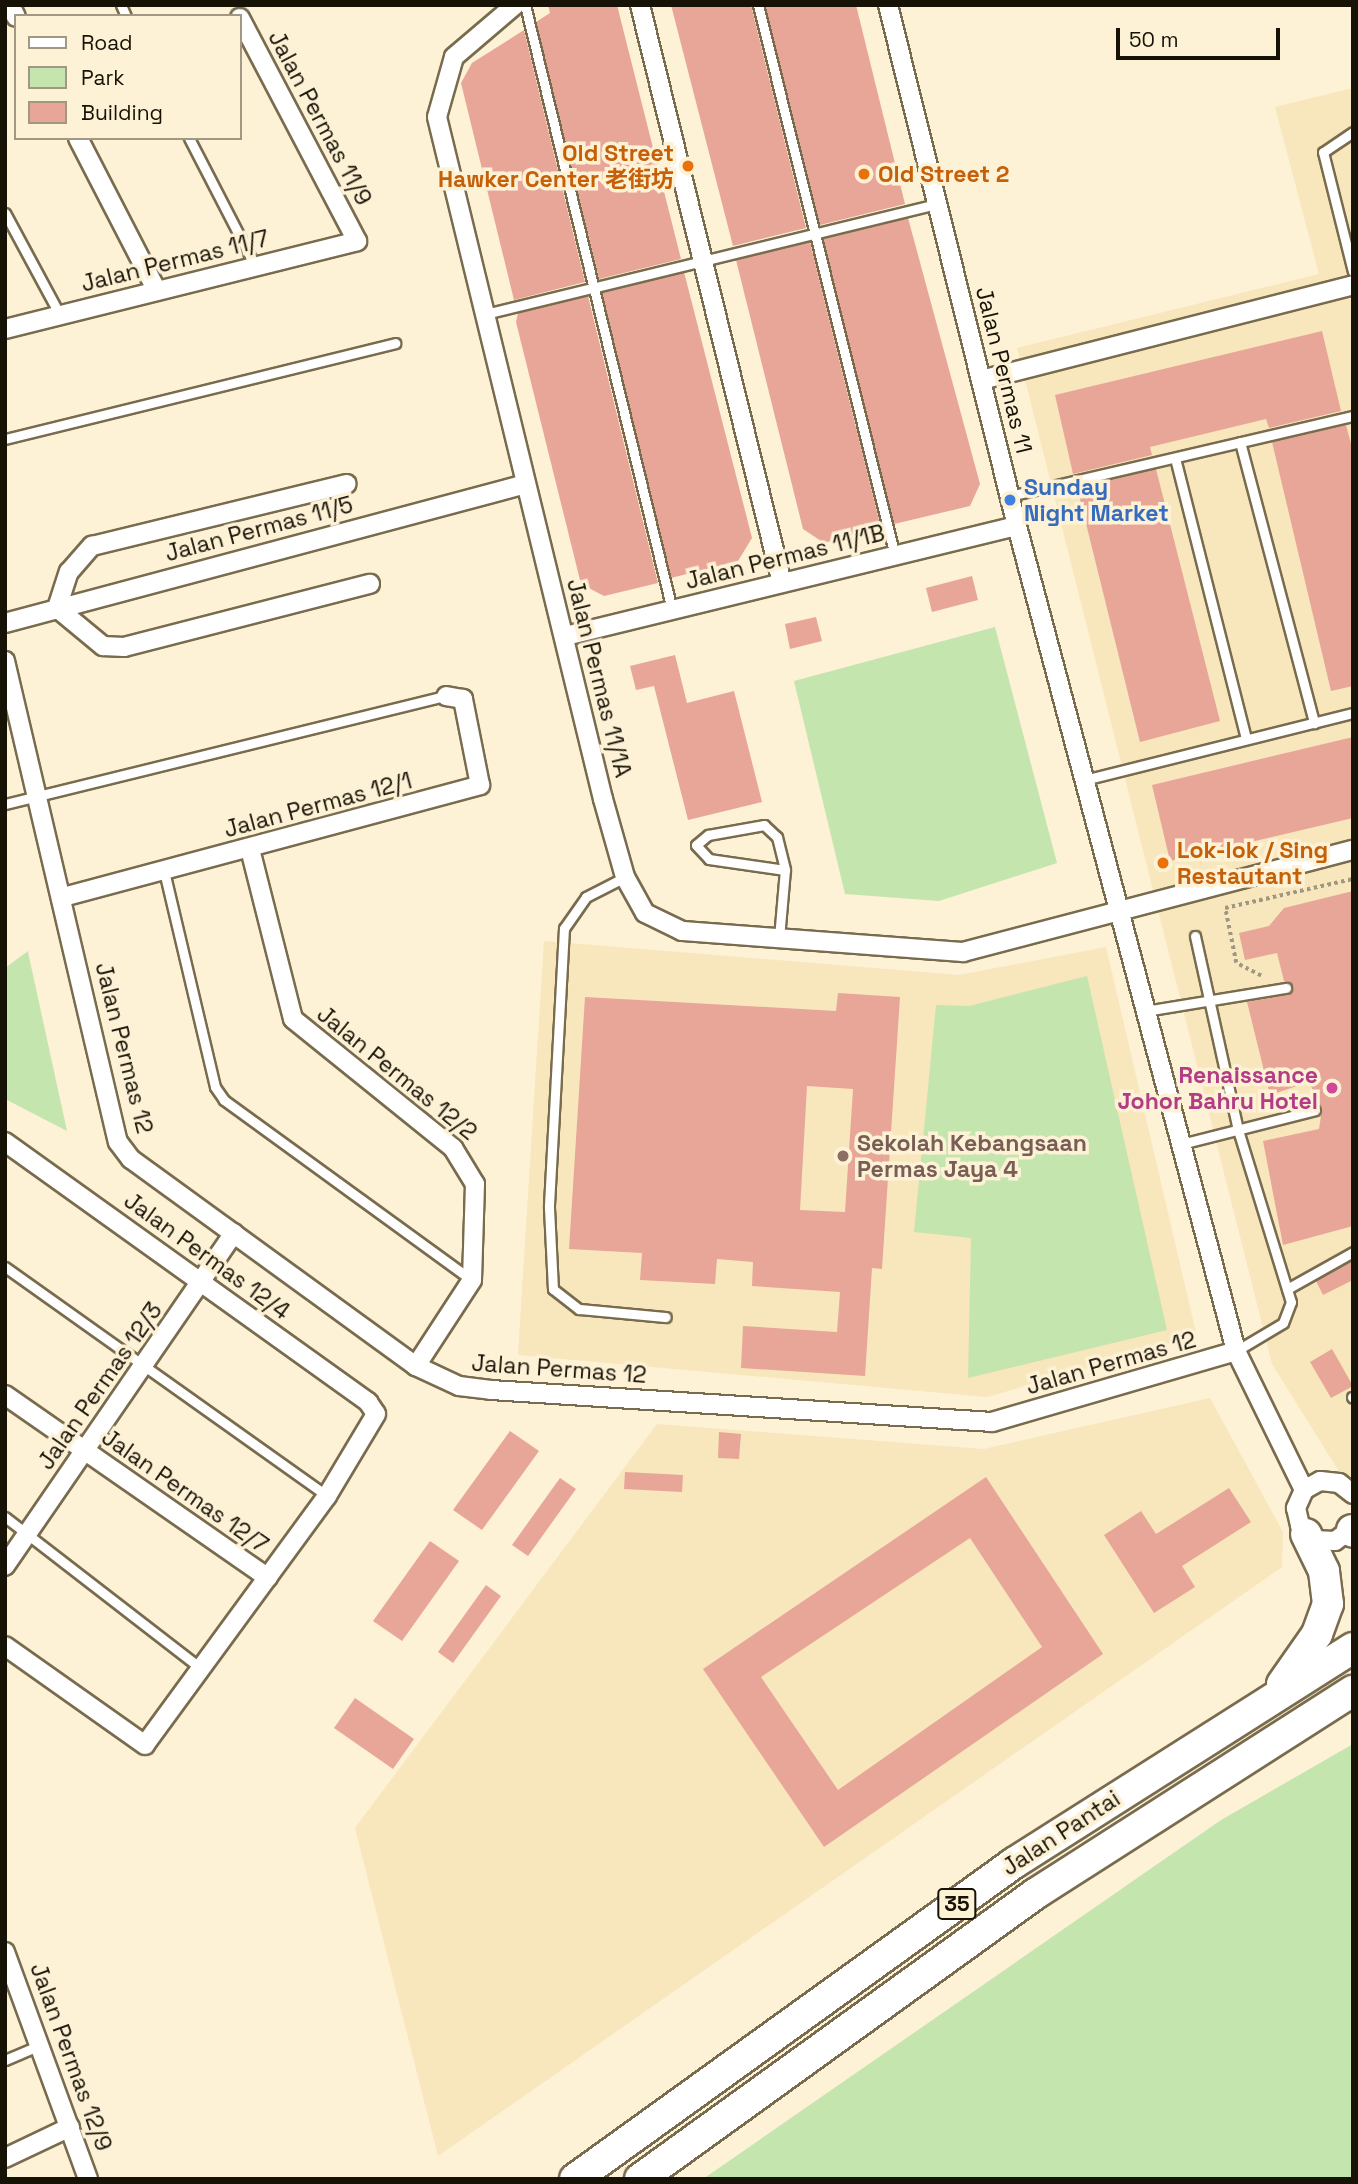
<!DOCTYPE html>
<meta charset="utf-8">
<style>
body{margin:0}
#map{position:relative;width:1358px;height:2184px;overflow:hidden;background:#fdf1d6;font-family:"Space Grotesk","Noto Sans SC",sans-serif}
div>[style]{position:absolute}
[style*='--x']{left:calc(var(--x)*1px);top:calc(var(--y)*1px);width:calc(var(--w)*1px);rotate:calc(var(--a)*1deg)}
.built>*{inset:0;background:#f8e6bc}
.green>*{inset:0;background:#c5e5af}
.building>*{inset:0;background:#e8a698}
.path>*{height:3.5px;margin-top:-1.75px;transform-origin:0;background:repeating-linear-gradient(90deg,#a09782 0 3.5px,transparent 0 7px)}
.roads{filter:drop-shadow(2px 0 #796b4d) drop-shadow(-2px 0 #796b4d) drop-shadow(0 2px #796b4d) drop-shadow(0 -2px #796b4d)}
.service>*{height:9px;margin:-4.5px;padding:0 4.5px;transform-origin:4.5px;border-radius:4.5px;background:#fff}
.minor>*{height:18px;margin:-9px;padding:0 9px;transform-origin:9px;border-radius:9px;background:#fff}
.trunk>*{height:30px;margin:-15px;padding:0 15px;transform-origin:15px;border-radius:15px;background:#fff}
.dots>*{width:19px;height:19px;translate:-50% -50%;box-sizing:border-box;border:4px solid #fdf1d6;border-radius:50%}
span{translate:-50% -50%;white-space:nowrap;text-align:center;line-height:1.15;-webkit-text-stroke:7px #fdf1d6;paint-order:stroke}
.shield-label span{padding:2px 5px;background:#fdf1d6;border:2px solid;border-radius:5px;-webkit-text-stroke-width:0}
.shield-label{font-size:21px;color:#171206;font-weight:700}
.street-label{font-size:23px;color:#171206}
.food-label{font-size:23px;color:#c56008;font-weight:700}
.right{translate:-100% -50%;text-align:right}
.left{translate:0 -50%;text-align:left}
.shop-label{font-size:23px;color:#366cbe;font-weight:700}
.hotel-label{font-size:23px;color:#b23c85;font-weight:700}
.education-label{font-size:23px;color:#785e54;font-weight:700}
.frame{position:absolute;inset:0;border:7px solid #171206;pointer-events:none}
.legend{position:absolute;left:14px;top:14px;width:228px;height:126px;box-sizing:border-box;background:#fdf1d6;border:2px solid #a19883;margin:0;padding:9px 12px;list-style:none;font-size:21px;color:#171206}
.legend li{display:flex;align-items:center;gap:14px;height:35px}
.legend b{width:35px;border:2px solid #a19883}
.scale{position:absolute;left:1116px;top:28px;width:164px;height:32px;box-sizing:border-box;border:4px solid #171206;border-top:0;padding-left:9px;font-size:21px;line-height:24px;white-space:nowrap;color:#171206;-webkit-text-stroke:5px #fdf1d6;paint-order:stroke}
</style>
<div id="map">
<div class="built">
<i style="clip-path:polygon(1353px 88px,1353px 1494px,1272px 1364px,1017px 348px,1319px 274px,1275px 107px)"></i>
<i style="clip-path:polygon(544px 941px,959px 975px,1106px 947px,1197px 1337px,987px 1397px,518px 1355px)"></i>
<i style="clip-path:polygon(1210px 1398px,1283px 1532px,1282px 1567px,438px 2156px,355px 1828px,657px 1424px,984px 1449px)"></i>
</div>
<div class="green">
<i style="clip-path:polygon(995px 627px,1057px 863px,939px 901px,845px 894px,794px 681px)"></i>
<i style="clip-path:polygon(28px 951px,28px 952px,67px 1131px,5px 1099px,5px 968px)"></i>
<i style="clip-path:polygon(1087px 976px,1167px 1330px,968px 1378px,971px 1238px,914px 1232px,936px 1005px,969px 1006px)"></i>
<i style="clip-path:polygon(1353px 1744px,1353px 2179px,703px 2179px,1221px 1820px)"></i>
</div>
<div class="building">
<i style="clip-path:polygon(548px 5px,617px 5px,681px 259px,599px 279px,536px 22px,550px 13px)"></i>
<i style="clip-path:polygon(671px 5px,751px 5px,806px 228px,733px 246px)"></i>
<i style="clip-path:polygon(765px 5px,856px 5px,905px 204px,820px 225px)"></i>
<i style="clip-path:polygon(524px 30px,585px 282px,514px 300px,461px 83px,472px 63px)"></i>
<i style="clip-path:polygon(908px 218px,980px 484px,970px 506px,894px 524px,823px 239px)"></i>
<i style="clip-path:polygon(810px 242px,881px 528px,824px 543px,803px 529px,736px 260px)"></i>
<i style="clip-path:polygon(684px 272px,752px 538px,738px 561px,671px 578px,602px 293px)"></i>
<i style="clip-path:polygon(588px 296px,658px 583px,604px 596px,581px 584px,516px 322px,518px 313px)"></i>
<i style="clip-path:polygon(1322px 331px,1341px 411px,1269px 428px,1266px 419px,1150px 447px,1152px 455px,1073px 474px,1055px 395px)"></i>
<i style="clip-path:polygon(1346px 425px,1353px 451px,1353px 686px,1331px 691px,1272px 442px)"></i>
<i style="clip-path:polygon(1156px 469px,1220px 721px,1140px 742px,1077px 487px)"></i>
<i style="clip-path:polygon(972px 576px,978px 600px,932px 612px,926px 588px)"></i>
<i style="clip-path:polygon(816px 617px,822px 641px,790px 649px,785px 624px)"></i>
<i style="clip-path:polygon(675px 655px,687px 703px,734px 691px,762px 802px,688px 820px,654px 686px,636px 690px,630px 666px)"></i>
<i style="clip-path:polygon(1353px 737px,1353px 818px,1170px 861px,1152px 785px)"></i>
<i style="clip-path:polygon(1353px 891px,1353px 1226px,1283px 1245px,1263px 1141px,1319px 1129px,1322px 1109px,1309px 1082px,1270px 1095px,1247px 1002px,1287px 995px,1293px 986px,1284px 981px,1277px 953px,1245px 960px,1239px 933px,1269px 926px,1284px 908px)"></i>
<i style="clip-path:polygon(evenodd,838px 993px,900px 997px,882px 1269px,872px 1268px,865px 1376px,741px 1368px,743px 1326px,837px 1332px,840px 1292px,752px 1286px,753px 1262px,717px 1259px,715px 1284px,640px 1280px,642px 1253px,569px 1249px,585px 997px,836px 1011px,838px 993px,807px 1086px,853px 1089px,845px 1212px,800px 1210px,807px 1086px)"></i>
<i style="clip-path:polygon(1353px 1260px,1353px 1280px,1323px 1295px,1316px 1281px)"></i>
<i style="clip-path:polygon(1332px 1349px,1353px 1386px,1331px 1398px,1310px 1362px)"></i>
<i style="clip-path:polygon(510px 1431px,539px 1451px,482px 1530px,453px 1510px)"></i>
<i style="clip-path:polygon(719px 1432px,741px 1434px,739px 1459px,718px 1458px)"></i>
<i style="clip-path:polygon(625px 1472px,683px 1475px,682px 1492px,624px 1489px)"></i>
<i style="clip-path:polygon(evenodd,986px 1477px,1103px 1654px,824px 1847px,703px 1669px,986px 1477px,970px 1538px,1042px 1647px,838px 1790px,761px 1677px,970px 1538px)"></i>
<i style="clip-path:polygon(560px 1478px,576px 1489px,528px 1556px,512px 1545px)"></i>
<i style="clip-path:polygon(1229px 1488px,1251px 1522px,1182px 1566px,1195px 1587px,1154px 1613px,1104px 1535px,1141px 1511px,1156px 1534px)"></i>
<i style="clip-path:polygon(430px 1541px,459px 1561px,402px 1641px,373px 1621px)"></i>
<i style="clip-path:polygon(486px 1585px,501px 1596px,453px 1663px,438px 1652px)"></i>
<i style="clip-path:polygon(355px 1698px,414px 1739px,393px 1769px,334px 1728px)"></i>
</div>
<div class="path">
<i style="--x:1261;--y:976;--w:28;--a:-153"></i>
<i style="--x:1236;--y:963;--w:56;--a:-101.3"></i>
<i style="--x:1225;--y:908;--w:131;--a:-12.8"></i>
</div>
<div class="roads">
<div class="service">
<i style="--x:121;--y:5;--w:12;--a:66"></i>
<i style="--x:525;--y:5;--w:623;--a:76.34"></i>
<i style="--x:758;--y:5;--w:568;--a:76.04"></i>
<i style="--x:1353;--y:132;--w:36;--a:146"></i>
<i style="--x:1323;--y:152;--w:123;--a:75.9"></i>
<i style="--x:189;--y:138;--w:144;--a:62.7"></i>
<i style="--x:5;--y:213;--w:116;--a:61.7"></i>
<i style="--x:485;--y:314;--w:467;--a:-13.7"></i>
<i style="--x:5;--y:439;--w:402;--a:-13.8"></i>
<i style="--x:1240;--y:442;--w:291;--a:75.2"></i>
<i style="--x:1175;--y:458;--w:290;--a:75.8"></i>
<i style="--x:1009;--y:496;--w:353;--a:-13.1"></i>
<i style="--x:1084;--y:780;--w:277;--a:-14"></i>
<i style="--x:5;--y:804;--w:454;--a:-13.8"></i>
<i style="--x:164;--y:871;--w:222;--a:76.7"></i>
<i style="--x:215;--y:1087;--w:16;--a:55"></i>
<i style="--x:224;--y:1100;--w:306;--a:36"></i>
<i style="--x:625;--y:877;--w:44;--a:152.9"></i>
<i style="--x:586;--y:897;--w:38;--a:125"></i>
<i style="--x:564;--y:928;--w:280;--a:93.1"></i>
<i style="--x:549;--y:1208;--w:81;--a:87.2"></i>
<i style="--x:553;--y:1289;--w:33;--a:38"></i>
<i style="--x:579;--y:1309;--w:87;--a:5.3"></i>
<i style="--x:1195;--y:936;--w:199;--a:77.5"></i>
<i style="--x:1238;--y:1130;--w:180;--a:72.9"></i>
<i style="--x:1291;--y:1302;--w:22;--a:111"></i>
<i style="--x:1283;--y:1323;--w:55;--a:149.2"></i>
<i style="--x:779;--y:938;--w:68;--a:-85"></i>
<i style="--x:785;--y:870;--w:77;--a:-171.8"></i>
<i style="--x:709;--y:859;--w:19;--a:-133"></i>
<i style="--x:696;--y:845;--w:16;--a:-40"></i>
<i style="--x:708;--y:835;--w:57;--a:-10.1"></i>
<i style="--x:764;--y:825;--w:18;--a:43"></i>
<i style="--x:777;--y:837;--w:34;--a:76"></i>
<i style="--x:1145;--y:1011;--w:143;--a:-9.3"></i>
<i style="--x:1181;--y:1144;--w:138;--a:-14.2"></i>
<i style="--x:5;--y:1267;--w:395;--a:35.4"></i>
<i style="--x:1287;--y:1289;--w:76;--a:-29.3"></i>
<i style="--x:1352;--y:1397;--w:1;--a:45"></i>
<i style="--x:5;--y:1517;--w:250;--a:37.7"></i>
<i style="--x:5;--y:2060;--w:38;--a:-23"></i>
</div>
<div class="minor">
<i style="--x:10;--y:5;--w:13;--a:63"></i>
<i style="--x:515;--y:5;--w:80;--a:139.6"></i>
<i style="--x:454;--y:57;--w:62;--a:105.8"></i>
<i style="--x:437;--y:117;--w:702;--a:76.32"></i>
<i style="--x:603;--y:799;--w:81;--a:74.2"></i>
<i style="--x:625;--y:877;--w:41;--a:60.9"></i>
<i style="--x:645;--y:913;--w:41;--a:25.9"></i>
<i style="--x:682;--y:931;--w:282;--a:4.3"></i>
<i style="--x:963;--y:952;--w:403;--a:-14.7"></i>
<i style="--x:640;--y:5;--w:595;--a:76.2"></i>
<i style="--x:888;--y:5;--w:537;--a:76.09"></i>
<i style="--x:1017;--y:526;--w:854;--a:75.13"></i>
<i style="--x:1236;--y:1351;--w:155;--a:63.9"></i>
<i style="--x:78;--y:138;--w:172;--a:62.7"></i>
<i style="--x:5;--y:329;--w:363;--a:-14"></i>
<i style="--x:357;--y:241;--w:252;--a:-117.7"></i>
<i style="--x:981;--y:380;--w:384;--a:-14.3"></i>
<i style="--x:57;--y:608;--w:38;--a:-72"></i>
<i style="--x:69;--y:572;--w:35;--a:-49"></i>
<i style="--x:92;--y:546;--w:262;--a:-13.7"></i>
<i style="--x:57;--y:608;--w:60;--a:39.6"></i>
<i style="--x:103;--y:646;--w:21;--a:3"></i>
<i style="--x:124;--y:647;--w:254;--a:-14.4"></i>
<i style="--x:5;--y:623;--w:539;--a:-14.94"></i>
<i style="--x:565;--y:636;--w:465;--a:-13.7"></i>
<i style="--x:5;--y:661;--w:494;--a:76.8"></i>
<i style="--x:118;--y:1142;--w:21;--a:53"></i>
<i style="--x:131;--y:1159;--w:352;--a:36"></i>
<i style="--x:416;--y:1366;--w:47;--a:24.9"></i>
<i style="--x:459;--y:1386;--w:32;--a:7"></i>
<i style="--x:491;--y:1390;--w:502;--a:3.65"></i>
<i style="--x:992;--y:1422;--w:254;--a:-16.2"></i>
<i style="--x:250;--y:849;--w:175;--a:75.8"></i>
<i style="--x:293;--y:1019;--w:206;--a:38.9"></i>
<i style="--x:453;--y:1148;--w:42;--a:58.6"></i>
<i style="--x:475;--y:1184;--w:96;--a:91.8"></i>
<i style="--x:472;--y:1280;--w:103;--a:123.1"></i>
<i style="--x:63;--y:897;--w:432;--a:-15"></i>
<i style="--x:480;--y:785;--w:88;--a:-101.2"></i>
<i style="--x:463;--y:699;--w:17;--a:-170"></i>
<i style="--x:5;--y:1142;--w:447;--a:35.6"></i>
<i style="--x:368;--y:1402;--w:14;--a:56"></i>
<i style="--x:376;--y:1414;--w:96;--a:120.9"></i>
<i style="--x:327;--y:1496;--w:308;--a:126.2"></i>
<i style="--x:145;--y:1745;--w:171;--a:-144.7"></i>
<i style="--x:5;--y:1395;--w:320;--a:34.8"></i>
<i style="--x:1353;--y:1494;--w:18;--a:-142"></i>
<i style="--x:1339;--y:1483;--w:19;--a:-174"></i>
<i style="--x:1320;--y:1481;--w:18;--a:151"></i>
<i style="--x:1304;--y:1490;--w:20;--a:114"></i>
<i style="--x:1296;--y:1508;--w:18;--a:77"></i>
<i style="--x:1300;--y:1526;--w:20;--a:45"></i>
<i style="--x:1314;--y:1540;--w:21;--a:3"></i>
<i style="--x:1335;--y:1541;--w:22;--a:-36"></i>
<i style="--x:5;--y:1566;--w:404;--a:-55.5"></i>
<i style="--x:5;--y:1952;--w:242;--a:69.9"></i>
<i style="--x:5;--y:2158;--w:72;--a:-25.5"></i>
</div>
<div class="trunk">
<i style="--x:1352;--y:1530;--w:2;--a:63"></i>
<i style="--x:1282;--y:1684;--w:61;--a:-55"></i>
<i style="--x:1317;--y:1634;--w:32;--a:-70"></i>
<i style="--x:1328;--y:1604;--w:33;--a:-97"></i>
<i style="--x:1324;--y:1571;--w:41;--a:-115.9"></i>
<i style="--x:575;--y:2179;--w:541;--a:-35.75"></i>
<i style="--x:1014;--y:1863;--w:401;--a:-32.4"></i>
<i style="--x:640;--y:2179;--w:487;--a:-35.8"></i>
<i style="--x:1035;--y:1894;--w:377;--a:-32.6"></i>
</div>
</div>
<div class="dots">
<i style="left:688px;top:166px;background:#e8710a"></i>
<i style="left:864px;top:174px;background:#e8710a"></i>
<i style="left:1010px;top:500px;background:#3f7fe0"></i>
<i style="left:1163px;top:863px;background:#e8710a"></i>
<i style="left:1332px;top:1088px;background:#d1479c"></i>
<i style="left:843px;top:1156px;background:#8d6e63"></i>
</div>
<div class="shield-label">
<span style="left:957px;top:1904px">35</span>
</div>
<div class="street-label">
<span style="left:320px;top:118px;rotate:62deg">Jalan Permas 11/9</span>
<span style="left:175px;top:261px;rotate:-14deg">Jalan Permas 11/7</span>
<span style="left:1004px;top:370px;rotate:76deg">Jalan Permas 11</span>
<span style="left:259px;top:529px;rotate:-15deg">Jalan Permas 11/5</span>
<span style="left:785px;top:557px;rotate:-14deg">Jalan Permas 11/1B</span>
<span style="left:599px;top:678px;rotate:76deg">Jalan Permas 11/1A</span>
<span style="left:318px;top:805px;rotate:-15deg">Jalan Permas 12/1</span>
<span style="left:124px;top:1048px;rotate:76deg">Jalan Permas 12</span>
<span style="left:397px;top:1073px;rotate:39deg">Jalan Permas 12/2</span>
<span style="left:207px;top:1256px;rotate:36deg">Jalan Permas 12/4</span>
<span style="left:1111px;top:1363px;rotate:-16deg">Jalan Permas 12</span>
<span style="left:559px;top:1369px;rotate:4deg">Jalan Permas 12</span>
<span style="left:100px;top:1386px;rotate:-55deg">Jalan Permas 12/3</span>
<span style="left:185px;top:1491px;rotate:35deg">Jalan Permas 12/7</span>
<span style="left:1061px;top:1833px;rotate:-33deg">Jalan Pantai</span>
<span style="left:71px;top:2057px;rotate:70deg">Jalan Permas 12/9</span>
</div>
<div class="food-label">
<span class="right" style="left:674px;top:166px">Old Street<br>Hawker Center 老街坊</span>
<span class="left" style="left:878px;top:174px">Old Street 2</span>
<span class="left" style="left:1177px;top:863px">Lok-lok / Sing<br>Restautant</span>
</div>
<div class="shop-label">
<span class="left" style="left:1024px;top:500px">Sunday<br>Night Market</span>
</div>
<div class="hotel-label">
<span class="right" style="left:1318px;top:1088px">Renaissance<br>Johor Bahru Hotel</span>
</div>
<div class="education-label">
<span class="left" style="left:857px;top:1156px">Sekolah Kebangsaan<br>Permas Jaya 4</span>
</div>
<div class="frame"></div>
<ul class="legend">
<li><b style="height:9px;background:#fff"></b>Road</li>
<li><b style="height:19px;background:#c5e5af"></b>Park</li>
<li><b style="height:19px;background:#e8a698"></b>Building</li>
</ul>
<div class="scale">50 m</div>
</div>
